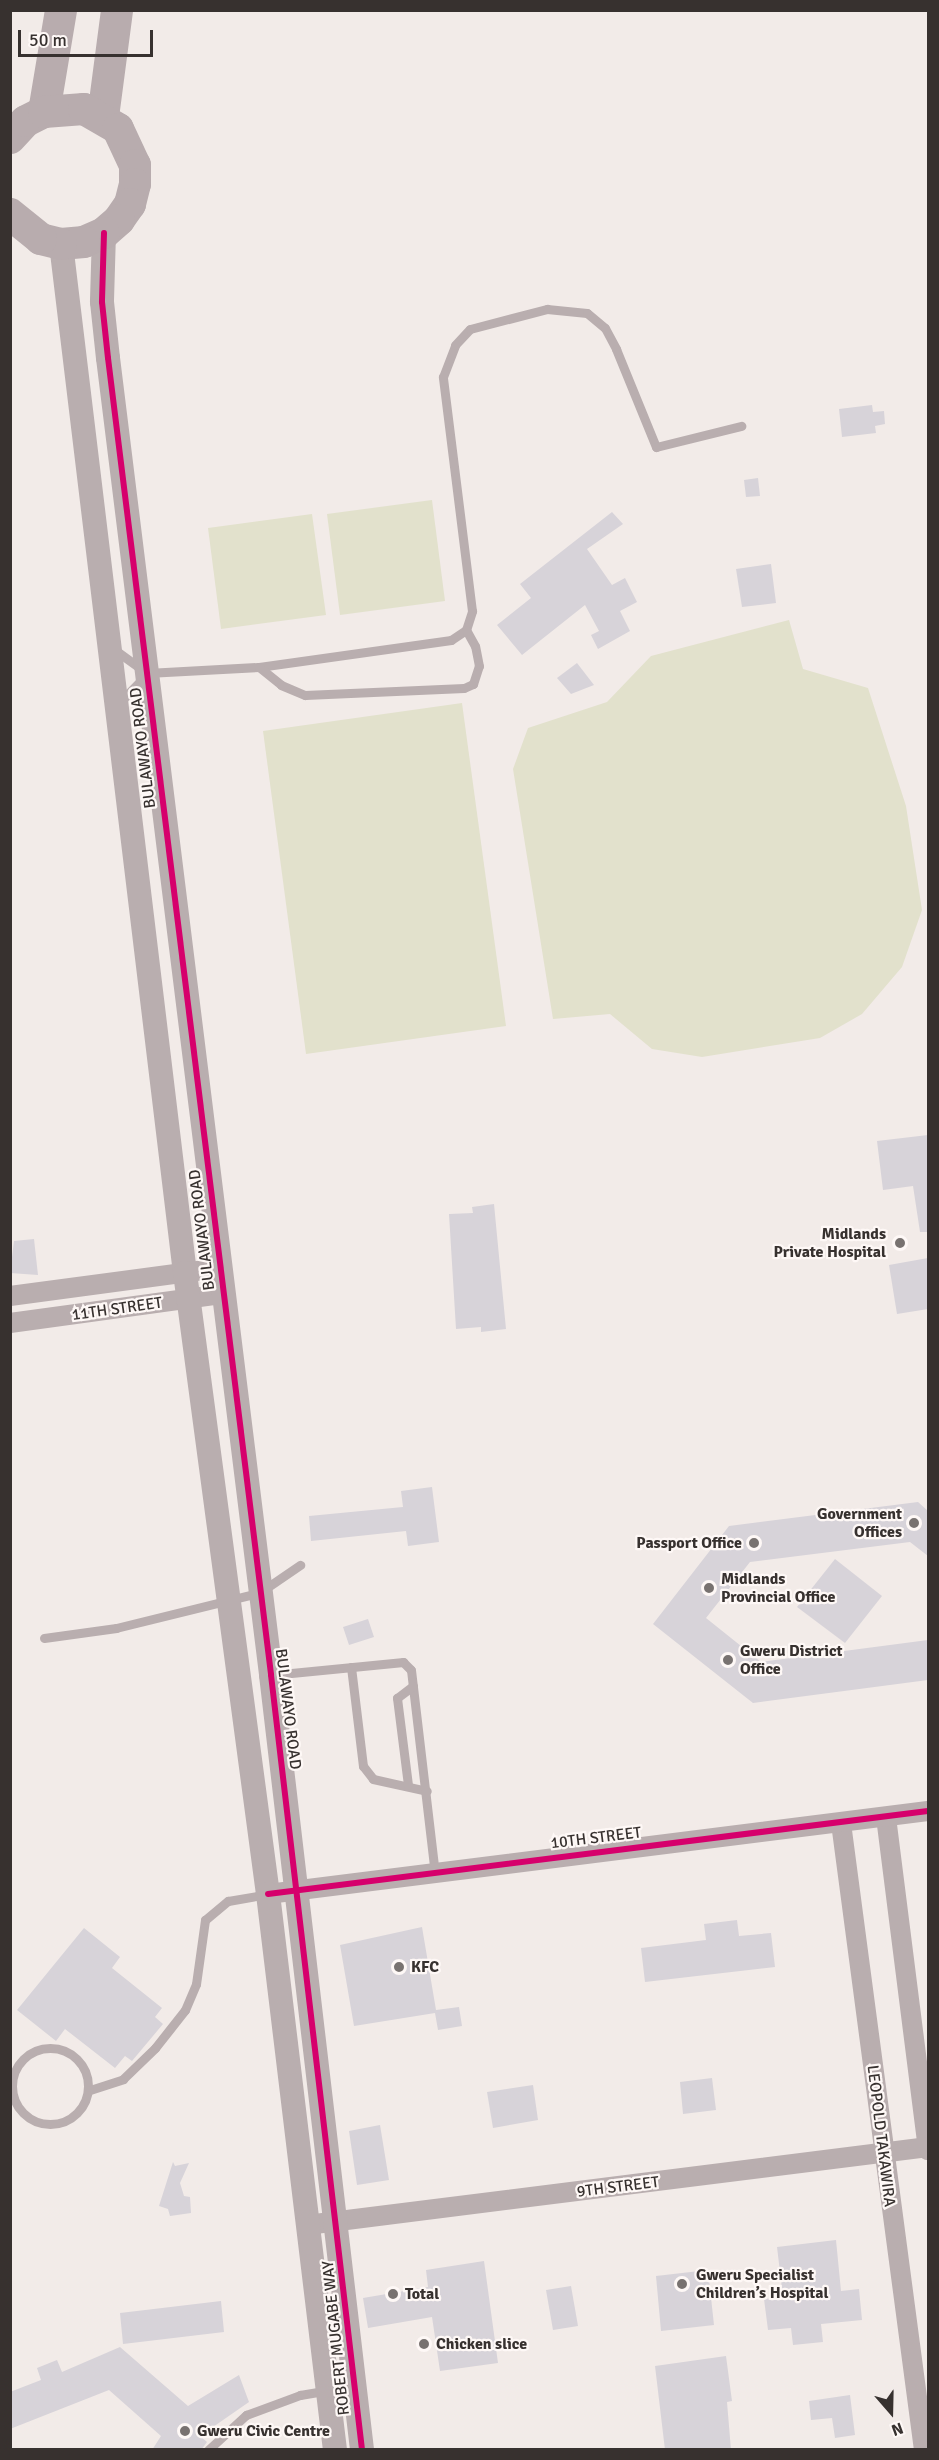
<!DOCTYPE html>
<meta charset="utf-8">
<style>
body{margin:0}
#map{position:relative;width:939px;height:2460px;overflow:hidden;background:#f2ebe8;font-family:Signika,sans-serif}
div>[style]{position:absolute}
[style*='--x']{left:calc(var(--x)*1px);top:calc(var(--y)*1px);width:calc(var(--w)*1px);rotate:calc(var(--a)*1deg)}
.green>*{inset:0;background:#e2e1cc}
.building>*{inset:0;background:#d7d3d9}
.service>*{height:9px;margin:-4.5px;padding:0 4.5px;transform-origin:4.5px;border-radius:4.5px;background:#b9aeaf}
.service>.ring{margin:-4.5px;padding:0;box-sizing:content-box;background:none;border:9px solid #b9aeaf;border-radius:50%}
.minor>*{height:20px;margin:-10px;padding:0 10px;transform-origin:10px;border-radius:10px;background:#b9aeaf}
.tertiary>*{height:24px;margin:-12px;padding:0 12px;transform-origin:12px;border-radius:12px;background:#b9aeaf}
.trunk>*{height:32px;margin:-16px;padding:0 16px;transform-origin:16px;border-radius:16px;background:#b8acae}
.cycleway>*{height:6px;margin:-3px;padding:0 3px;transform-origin:3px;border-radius:3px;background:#d6006c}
.dots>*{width:16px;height:16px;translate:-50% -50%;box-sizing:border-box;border:3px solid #fef8f6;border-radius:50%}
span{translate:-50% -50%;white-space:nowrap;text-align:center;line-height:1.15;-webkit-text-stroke:4.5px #fef8f6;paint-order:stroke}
.street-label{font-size:16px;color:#37312f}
.poi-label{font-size:16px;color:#37312f;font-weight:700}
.right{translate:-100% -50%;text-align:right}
.left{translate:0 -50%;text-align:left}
.frame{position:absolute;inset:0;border:12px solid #37312f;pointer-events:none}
.north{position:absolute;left:861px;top:2382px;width:60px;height:60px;-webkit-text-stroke:4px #fef8f6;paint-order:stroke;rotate:160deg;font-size:16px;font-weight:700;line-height:24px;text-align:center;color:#37312f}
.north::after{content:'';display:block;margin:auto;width:21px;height:27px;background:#37312f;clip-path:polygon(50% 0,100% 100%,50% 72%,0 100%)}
.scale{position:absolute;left:18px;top:30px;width:135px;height:27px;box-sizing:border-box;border:3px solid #37312f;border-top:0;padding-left:8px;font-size:18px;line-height:21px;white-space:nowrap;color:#37312f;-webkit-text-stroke:4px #fef8f6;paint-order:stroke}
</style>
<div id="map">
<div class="green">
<i style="clip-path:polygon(432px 500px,445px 601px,340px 615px,327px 514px)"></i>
<i style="clip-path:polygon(312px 514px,326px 615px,221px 629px,208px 528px)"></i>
<i style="clip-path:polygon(789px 620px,803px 669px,868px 688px,906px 806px,922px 910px,902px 967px,862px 1014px,820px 1038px,702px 1057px,652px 1049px,610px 1014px,553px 1019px,513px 769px,528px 728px,607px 702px,651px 656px)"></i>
<i style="clip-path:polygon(462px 703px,506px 1026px,306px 1054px,263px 731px)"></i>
</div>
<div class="building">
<i style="clip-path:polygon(872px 405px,873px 412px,884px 411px,885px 424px,875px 426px,876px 433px,842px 437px,839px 409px)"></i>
<i style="clip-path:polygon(758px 478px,760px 496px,746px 497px,744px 480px)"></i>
<i style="clip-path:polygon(612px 512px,623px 524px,587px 549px,612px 585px,625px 578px,637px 602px,620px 611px,630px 631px,598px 649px,591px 635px,599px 631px,585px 605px,522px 655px,497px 625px,531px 598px,520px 584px)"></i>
<i style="clip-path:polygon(771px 564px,776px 603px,742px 607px,736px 569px)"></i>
<i style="clip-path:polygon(577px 663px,594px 685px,571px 694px,557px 678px)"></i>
<i style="clip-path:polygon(928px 1135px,928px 1232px,920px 1232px,913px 1186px,883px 1190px,877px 1141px)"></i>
<i style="clip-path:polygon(494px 1204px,506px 1329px,481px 1332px,481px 1327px,456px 1329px,449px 1214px,473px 1213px,472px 1207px)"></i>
<i style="clip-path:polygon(34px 1239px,38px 1275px,10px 1273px,14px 1241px)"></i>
<i style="clip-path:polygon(928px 1258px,928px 1309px,897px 1314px,889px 1265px)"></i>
<i style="clip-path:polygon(432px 1487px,439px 1542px,408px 1546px,406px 1531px,311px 1541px,309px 1516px,403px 1507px,401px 1491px)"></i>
<i style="clip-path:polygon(918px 1502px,928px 1511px,928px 1556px,910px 1542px,750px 1562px,706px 1618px,761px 1662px,928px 1640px,928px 1680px,753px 1703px,653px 1624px,729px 1526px)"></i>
<i style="clip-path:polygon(835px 1559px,882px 1596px,845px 1643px,797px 1607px)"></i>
<i style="clip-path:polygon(368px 1619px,374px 1637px,349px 1645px,343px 1627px)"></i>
<i style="clip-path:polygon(737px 1920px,739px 1936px,771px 1933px,775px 1967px,645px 1982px,641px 1948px,706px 1940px,704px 1924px)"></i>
<i style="clip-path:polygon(422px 1927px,436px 2010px,459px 2007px,462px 2026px,438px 2030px,435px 2013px,354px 2026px,340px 1945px)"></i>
<i style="clip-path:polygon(84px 1928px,120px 1957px,112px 1968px,162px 2008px,155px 2017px,163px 2024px,132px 2061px,125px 2056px,115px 2068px,65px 2029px,56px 2041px,17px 2010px)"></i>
<i style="clip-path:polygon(712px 2078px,716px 2110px,683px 2114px,680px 2082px)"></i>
<i style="clip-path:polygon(533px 2085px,538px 2120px,493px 2128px,487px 2092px)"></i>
<i style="clip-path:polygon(380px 2125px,389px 2180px,357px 2185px,349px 2131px)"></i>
<i style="clip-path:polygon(173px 2162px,175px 2166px,189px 2163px,180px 2183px,184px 2196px,190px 2197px,191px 2213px,170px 2216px,168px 2209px,159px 2206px)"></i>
<i style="clip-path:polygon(836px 2240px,841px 2291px,859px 2289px,862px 2320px,821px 2324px,823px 2342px,793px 2345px,791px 2328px,768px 2330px,764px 2299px,783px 2297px,777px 2247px)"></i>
<i style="clip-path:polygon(484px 2261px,498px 2363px,440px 2371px,432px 2317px,368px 2328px,363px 2298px,428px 2287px,426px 2270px)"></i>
<i style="clip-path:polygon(708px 2270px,714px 2325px,661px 2331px,656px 2276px)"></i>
<i style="clip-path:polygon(571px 2286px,578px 2326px,553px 2330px,546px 2290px)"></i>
<i style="clip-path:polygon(221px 2301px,224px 2332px,123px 2344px,120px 2313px)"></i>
<i style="clip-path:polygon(120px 2347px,188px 2406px,239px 2375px,249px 2402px,200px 2436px,207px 2442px,201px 2450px,152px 2450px,161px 2436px,109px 2390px,10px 2429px,10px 2392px,41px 2380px,37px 2368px,57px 2360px,62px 2372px)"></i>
<i style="clip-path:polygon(726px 2356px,732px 2401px,727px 2402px,731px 2450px,665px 2450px,655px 2366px)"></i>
<i style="clip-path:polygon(850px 2395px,855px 2435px,835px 2438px,832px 2418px,811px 2420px,809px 2401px)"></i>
</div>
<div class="service">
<i style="--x:115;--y:650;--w:39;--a:36"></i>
<i style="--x:147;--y:673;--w:112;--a:-3.1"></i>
<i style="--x:259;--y:667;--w:194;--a:-8"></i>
<i style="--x:451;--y:640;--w:18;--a:-34"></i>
<i style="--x:466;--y:630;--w:20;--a:-72"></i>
<i style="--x:472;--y:611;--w:236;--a:-97.1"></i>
<i style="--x:443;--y:377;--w:34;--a:-69"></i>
<i style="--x:455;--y:345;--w:22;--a:-47"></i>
<i style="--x:470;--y:329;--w:80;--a:-14.6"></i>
<i style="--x:547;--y:309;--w:40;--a:5.7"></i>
<i style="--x:587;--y:313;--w:23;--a:40"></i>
<i style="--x:605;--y:328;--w:24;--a:62"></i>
<i style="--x:616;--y:349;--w:106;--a:67.8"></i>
<i style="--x:656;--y:447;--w:88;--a:-13.9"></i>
<i style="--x:259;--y:667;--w:28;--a:39"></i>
<i style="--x:281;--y:685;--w:26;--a:23"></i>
<i style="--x:305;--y:695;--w:159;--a:-2.5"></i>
<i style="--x:464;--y:688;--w:10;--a:-24"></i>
<i style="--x:473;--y:684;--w:19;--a:-72"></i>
<i style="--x:479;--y:666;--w:20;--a:-101"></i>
<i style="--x:475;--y:646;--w:18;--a:-119"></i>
<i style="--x:120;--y:702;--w:33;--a:-46"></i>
<i style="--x:44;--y:1638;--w:73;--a:-7.9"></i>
<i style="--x:116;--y:1628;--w:147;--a:-13.8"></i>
<i style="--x:259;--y:1593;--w:50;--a:-34.3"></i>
<i style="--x:351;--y:1667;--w:100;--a:83.1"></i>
<i style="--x:363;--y:1766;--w:16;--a:52"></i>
<i style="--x:373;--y:1779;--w:55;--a:12.5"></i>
<i style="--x:271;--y:1675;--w:133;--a:-5.6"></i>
<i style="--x:403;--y:1662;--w:11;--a:45"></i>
<i style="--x:411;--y:1670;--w:204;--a:83.3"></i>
<i style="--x:408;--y:1785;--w:88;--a:-97.2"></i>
<i style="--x:397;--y:1698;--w:20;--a:-37"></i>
<i class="ring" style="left:12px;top:2048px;width:67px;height:67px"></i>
<i style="--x:90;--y:2090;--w:35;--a:-18"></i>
<i style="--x:123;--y:2079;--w:45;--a:-44.1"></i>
<i style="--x:155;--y:2048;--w:48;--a:-51.7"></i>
<i style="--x:185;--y:2010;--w:28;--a:-67"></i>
<i style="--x:196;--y:1984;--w:65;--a:-82"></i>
<i style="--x:205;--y:1920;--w:30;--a:-40"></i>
<i style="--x:228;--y:1901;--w:41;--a:-9.9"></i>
<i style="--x:208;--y:2450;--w:52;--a:-42.6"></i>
<i style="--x:246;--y:2415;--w:58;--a:-20.3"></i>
<i style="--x:300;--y:2395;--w:54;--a:-9.6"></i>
</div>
<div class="minor">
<i style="--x:10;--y:1296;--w:212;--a:-7.6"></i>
<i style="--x:10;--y:1323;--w:215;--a:-7.8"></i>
<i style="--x:886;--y:1817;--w:336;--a:82.8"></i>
<i style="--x:841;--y:1823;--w:632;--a:82.46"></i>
<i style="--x:268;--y:1894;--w:665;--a:-7.17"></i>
<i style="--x:307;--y:2225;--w:626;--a:-7.16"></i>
</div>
<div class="tertiary">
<i style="--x:104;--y:233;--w:69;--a:91.7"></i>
<i style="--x:102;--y:302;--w:56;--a:83.9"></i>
<i style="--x:108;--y:358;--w:1327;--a:82.94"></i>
<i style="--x:271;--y:1675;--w:780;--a:83.3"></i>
<i style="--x:61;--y:244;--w:1036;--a:83.13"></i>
<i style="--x:185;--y:1273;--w:627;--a:82.39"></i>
<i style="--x:268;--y:1894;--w:560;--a:83.13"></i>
</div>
<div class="trunk">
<i style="--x:44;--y:112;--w:103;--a:-80.5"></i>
<i style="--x:103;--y:117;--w:108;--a:-82.5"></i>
<i style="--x:10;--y:138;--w:23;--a:-47"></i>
<i style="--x:26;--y:121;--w:20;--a:-27"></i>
<i style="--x:44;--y:112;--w:40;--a:-4.3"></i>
<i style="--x:84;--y:109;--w:39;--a:30"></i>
<i style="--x:118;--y:129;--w:40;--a:65"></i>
<i style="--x:135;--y:165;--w:19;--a:90"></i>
<i style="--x:135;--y:184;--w:21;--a:104"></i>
<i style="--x:130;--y:204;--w:19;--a:125"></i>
<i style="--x:119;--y:220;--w:20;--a:139"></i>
<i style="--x:104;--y:233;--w:22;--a:156"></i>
<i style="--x:84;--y:242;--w:23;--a:175"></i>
<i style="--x:61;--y:244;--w:21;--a:-166"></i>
<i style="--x:41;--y:239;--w:40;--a:-141"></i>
</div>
<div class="cycleway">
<i style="--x:104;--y:233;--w:69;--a:91.7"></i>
<i style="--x:102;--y:302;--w:56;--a:83.9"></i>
<i style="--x:108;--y:358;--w:1327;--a:82.94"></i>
<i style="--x:271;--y:1675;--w:780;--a:83.3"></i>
<i style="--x:268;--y:1894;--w:665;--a:-7.17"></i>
</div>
<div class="dots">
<i style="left:900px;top:1243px;background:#787270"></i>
<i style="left:914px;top:1523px;background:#787270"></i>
<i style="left:754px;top:1543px;background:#787270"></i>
<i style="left:709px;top:1588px;background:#787270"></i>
<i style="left:728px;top:1660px;background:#787270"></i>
<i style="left:399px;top:1967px;background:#787270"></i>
<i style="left:682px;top:2284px;background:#787270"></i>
<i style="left:393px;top:2294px;background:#787270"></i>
<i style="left:424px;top:2344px;background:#787270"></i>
<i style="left:185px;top:2431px;background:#787270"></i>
</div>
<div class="street-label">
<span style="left:143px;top:748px;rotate:-97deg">BULAWAYO ROAD</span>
<span style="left:202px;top:1230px;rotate:-97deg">BULAWAYO ROAD</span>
<span style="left:117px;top:1309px;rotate:-8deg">11TH STREET</span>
<span style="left:288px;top:1709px;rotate:83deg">BULAWAYO ROAD</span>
<span style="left:596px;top:1838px;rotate:-7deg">10TH STREET</span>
<span style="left:881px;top:2136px;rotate:83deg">LEOPOLD TAKAWIRA</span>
<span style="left:618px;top:2187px;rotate:-7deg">9TH STREET</span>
<span style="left:336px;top:2338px;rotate:-96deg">ROBERT MUGABE WAY</span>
</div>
<div class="poi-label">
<span class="right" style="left:886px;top:1243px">Midlands<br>Private Hospital</span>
<span class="right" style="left:902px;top:1523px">Government<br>Offices</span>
<span class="right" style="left:742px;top:1543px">Passport Office</span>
<span class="left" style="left:721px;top:1588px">Midlands<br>Provincial Office</span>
<span class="left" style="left:740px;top:1660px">Gweru District<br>Office</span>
<span class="left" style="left:411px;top:1967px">KFC</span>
<span class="left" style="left:696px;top:2284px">Gweru Specialist<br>Children’s Hospital</span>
<span class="left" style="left:405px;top:2294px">Total</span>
<span class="left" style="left:436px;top:2344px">Chicken slice</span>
<span class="left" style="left:197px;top:2431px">Gweru Civic Centre</span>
</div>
<div class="frame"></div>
<div class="north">N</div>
<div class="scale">50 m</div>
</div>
